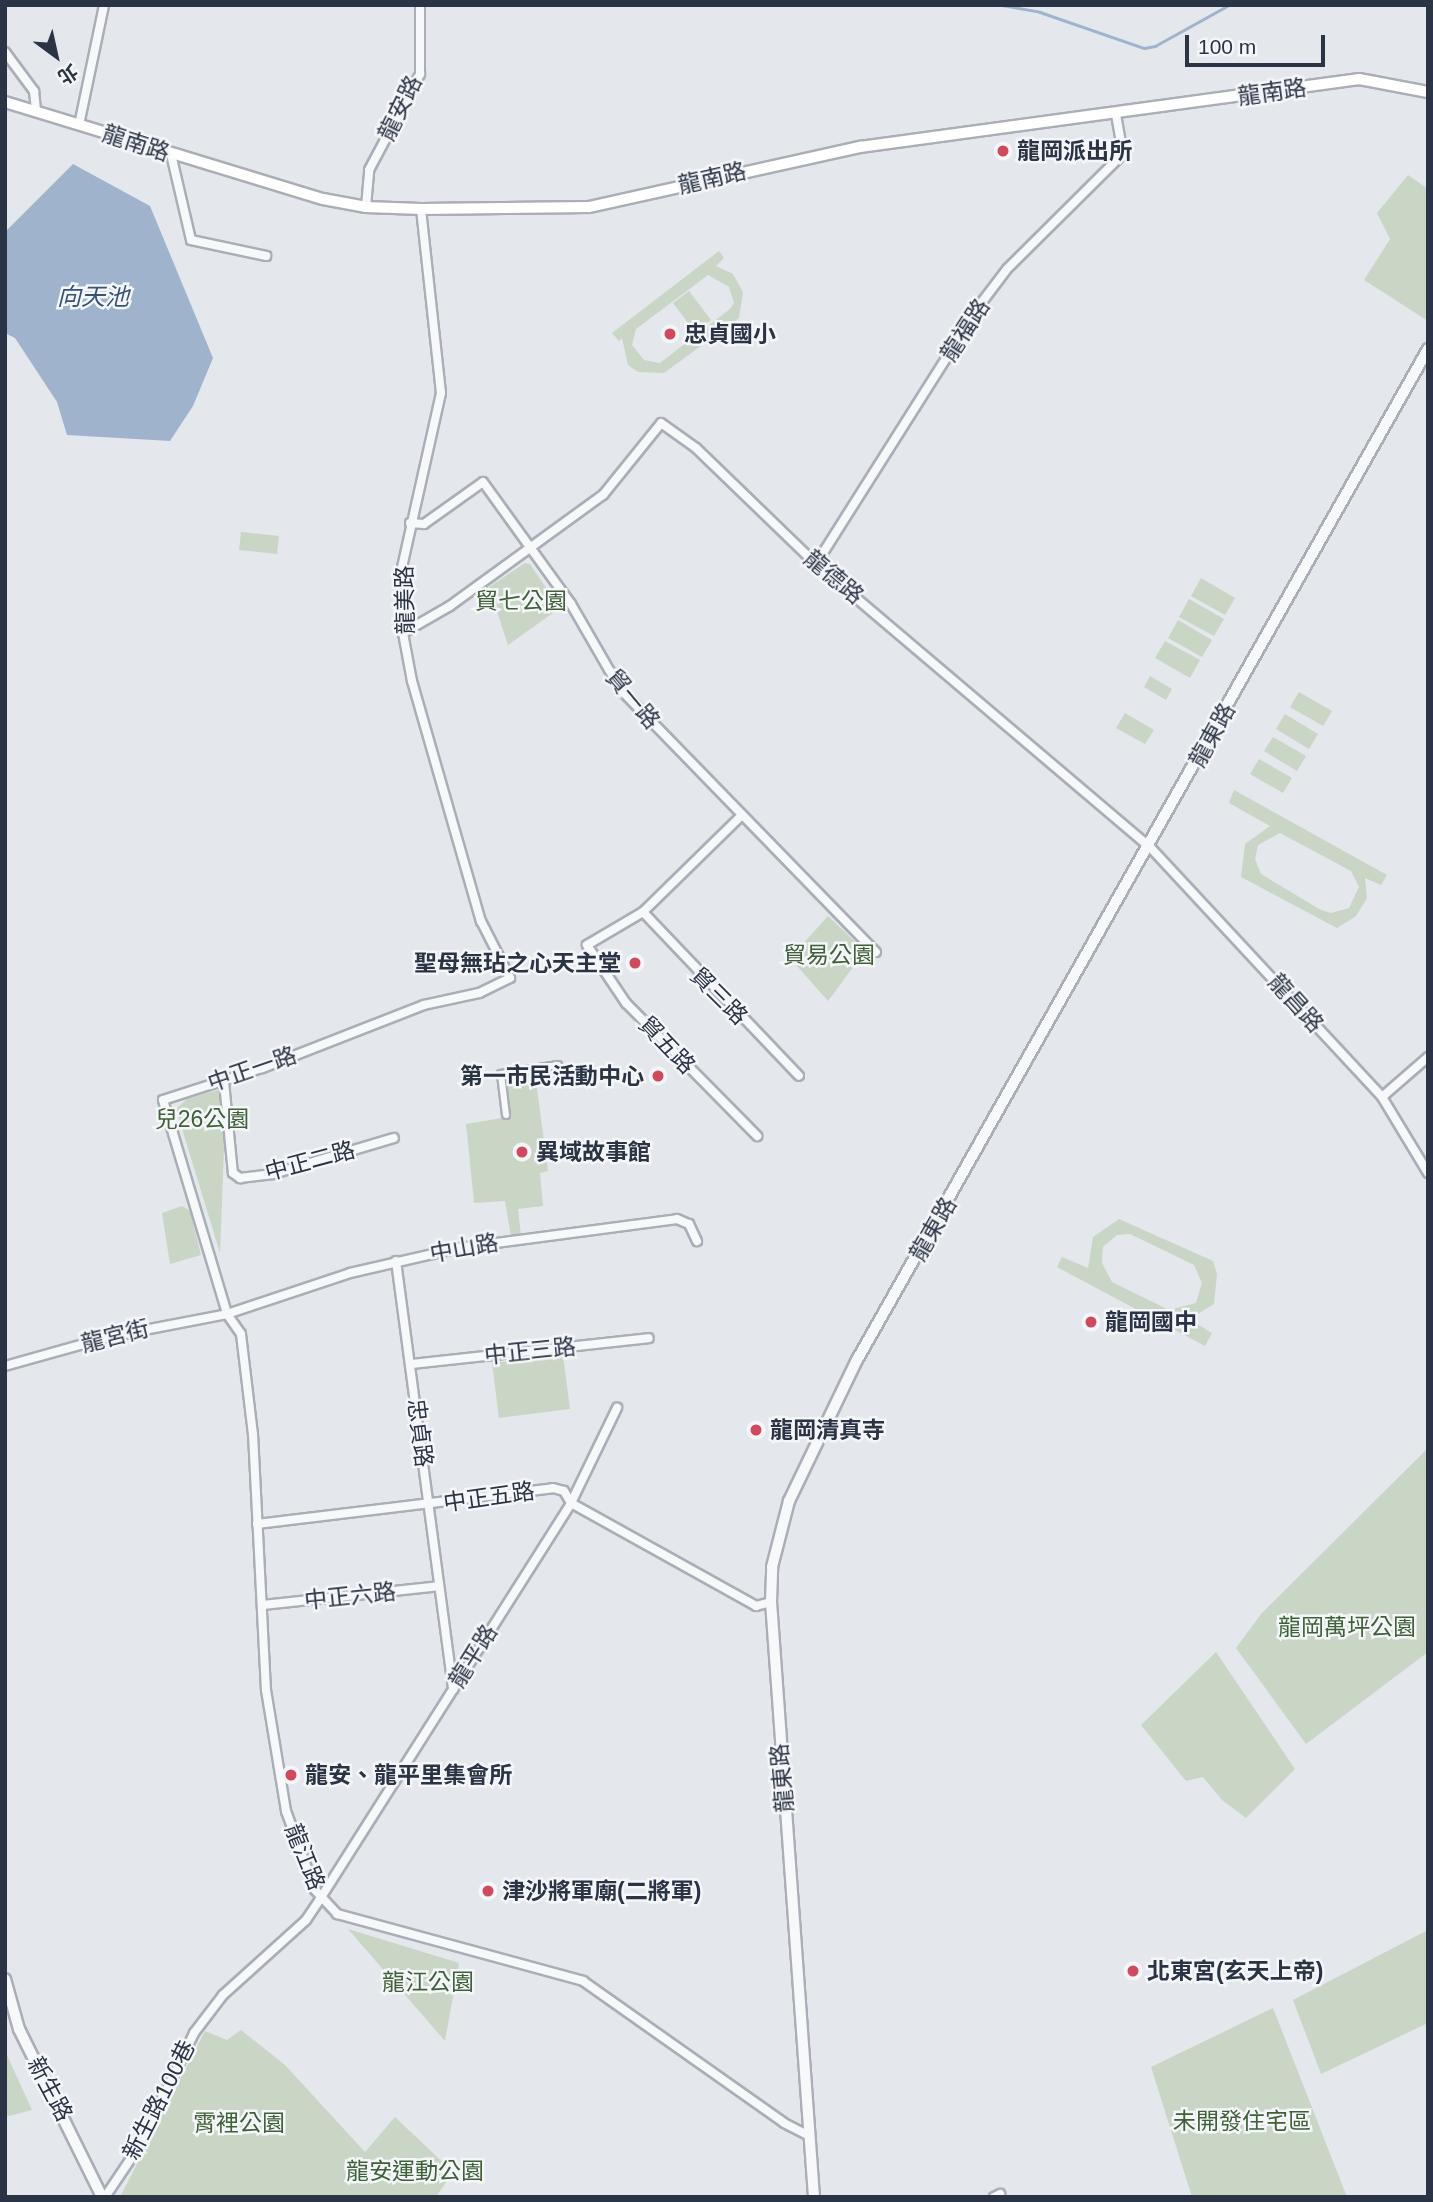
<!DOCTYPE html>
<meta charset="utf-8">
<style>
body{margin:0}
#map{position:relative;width:1433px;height:2202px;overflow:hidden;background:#e4e7ec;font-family:Arial,"Noto Sans TC",sans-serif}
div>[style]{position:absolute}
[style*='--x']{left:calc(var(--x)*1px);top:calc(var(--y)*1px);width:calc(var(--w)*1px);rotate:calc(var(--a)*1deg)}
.green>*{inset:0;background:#c9d6c5}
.water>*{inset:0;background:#9fb4cc}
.stream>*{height:2.5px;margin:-1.25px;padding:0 1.25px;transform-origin:1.25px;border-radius:1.25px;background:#9fb4cc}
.roads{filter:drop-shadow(2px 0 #a9aeb7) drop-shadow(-2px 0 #a9aeb7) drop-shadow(0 2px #a9aeb7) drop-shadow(0 -2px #a9aeb7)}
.pedestrian>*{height:6px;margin:-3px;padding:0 3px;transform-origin:3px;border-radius:3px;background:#f7f8fa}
.minor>*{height:8px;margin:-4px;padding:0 4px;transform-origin:4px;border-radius:4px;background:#f7f8fa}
.tertiary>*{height:10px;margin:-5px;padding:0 5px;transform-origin:5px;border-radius:5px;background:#f7f8fa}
.secondary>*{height:10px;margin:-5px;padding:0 5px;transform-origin:5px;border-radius:5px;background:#fff}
.dots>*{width:19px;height:19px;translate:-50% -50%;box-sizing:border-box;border:4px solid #f4f6f9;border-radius:50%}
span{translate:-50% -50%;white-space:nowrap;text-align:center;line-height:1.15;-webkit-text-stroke:5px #f4f6f9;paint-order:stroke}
.street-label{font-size:23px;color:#2b3445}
.poi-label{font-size:23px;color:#2b3445;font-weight:700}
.left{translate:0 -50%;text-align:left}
.right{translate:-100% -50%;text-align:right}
.park-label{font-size:23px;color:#3f6138}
.water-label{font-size:24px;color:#34527a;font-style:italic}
.frame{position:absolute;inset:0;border:7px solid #2b3445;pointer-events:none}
.north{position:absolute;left:21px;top:21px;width:70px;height:70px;-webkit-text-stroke:5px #f4f6f9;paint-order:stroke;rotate:147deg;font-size:19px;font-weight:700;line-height:28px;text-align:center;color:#2b3445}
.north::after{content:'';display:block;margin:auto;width:24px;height:32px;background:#2b3445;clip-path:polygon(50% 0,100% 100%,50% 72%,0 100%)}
.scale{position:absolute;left:1185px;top:35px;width:140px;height:32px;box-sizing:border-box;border:4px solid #2b3445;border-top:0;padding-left:9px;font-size:21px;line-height:24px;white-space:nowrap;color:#2b3445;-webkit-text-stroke:5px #f4f6f9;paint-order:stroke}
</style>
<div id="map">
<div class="green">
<i style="clip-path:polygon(1408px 175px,1428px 189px,1428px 321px,1364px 280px,1390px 239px,1377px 213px)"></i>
<i style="clip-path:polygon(evenodd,719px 251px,724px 258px,716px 266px,733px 274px,743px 292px,739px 318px,664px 373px,638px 372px,628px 365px,622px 338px,619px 341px,612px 333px,719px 251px,708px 275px,729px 287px,734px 303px,730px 309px,660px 363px,644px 360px,632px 345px,636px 329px,708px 275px)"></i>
<i style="clip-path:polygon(689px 291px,711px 320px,695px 332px,673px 303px)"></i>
<i style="clip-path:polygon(241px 532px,279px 536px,277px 554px,239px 550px)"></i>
<i style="clip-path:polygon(525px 563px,530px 564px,557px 604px,557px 610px,508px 645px,489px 587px)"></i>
<i style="clip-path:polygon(1201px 578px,1235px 598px,1225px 615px,1191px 596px)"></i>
<i style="clip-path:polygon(1189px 599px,1224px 619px,1214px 636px,1179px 617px)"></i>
<i style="clip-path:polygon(1178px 620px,1212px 640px,1202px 657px,1168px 638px)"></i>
<i style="clip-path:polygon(1165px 641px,1200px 660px,1190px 678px,1155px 658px)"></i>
<i style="clip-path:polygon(1150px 676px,1172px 689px,1166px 700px,1144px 687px)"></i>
<i style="clip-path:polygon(1299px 692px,1332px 711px,1323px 726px,1290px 707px)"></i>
<i style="clip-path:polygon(1125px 713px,1154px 730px,1145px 744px,1116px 728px)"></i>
<i style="clip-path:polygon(1285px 714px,1318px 734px,1309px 749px,1276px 729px)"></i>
<i style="clip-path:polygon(1273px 737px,1306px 756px,1297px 771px,1264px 751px)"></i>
<i style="clip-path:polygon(1259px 759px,1292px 778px,1283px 793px,1250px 774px)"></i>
<i style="clip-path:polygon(evenodd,1234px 790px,1387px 875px,1381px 885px,1365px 878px,1367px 898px,1356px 916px,1337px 928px,1241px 877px,1245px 844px,1270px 826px,1229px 803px,1234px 790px,1280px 833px,1351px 871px,1359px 887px,1349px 908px,1331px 913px,1321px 910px,1261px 874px,1255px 859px,1258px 845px,1280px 833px)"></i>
<i style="clip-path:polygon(828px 916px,865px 951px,828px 1001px,790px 958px)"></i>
<i style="clip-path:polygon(534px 1066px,548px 1171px,540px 1173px,543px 1206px,518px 1209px,521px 1236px,511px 1237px,505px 1201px,474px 1203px,466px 1124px,502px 1118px,498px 1069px)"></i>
<i style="clip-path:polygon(221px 1089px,226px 1097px,220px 1253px,176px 1109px,187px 1099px)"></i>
<i style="clip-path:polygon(182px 1206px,190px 1211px,201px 1255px,170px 1264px,162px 1213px)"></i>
<i style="clip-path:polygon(evenodd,1119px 1219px,1213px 1261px,1217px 1274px,1214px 1304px,1189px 1319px,1212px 1333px,1205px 1346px,1057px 1267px,1062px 1257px,1088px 1268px,1093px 1237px,1119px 1219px,1130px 1234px,1194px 1265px,1202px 1283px,1196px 1303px,1169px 1310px,1112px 1282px,1102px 1263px,1103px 1247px,1117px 1235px,1130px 1234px)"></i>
<i style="clip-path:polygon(563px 1355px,570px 1409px,499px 1418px,492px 1363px)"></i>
<i style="clip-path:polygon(1428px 1448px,1428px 1652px,1306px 1744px,1236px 1648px,1261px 1614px)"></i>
<i style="clip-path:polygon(1216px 1652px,1295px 1769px,1246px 1818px,1222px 1800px,1203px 1777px,1186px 1781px,1141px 1725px)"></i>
<i style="clip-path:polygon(348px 1929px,459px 1963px,445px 2041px)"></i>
<i style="clip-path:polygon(1428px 1930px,1428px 2023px,1321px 2074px,1293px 2000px)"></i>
<i style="clip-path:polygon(1273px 2008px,1347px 2197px,1192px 2197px,1151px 2067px)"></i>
<i style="clip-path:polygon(241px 2030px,285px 2065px,365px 2152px,395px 2117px,453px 2172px,436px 2197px,120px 2197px,205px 2031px,227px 2040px)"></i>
<i style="clip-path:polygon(5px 2051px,32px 2110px,5px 2117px)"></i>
</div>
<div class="water">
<i style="clip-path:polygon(73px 164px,150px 206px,213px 358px,193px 406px,170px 441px,67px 435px,57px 402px,15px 338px,5px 333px,5px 232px)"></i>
</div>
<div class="stream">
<i style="--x:1002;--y:5;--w:39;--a:10"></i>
<i style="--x:1040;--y:12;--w:110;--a:19.1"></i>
<i style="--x:1144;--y:48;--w:11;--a:-10"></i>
<i style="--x:1155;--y:46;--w:85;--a:-29"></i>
</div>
<div class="roads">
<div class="pedestrian">
<i style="--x:506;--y:1115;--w:41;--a:-97"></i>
<i style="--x:501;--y:1074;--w:58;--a:-9"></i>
</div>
<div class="minor">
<i style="--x:5;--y:52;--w:49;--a:53.4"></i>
<i style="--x:34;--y:91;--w:19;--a:84"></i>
<i style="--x:79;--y:125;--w:123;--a:-78.2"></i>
<i style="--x:171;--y:154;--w:88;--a:76.9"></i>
<i style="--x:191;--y:240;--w:77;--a:12"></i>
<i style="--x:366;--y:207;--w:37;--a:-85"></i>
<i style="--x:369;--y:170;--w:109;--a:-62"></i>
<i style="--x:420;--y:74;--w:69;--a:-90"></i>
<i style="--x:421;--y:209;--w:185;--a:83.8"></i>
<i style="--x:441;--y:393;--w:189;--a:102.6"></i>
<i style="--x:400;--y:577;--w:56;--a:86.9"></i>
<i style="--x:403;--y:633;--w:49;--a:79.4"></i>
<i style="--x:412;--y:681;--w:250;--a:74"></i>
<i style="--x:481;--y:921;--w:64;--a:63"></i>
<i style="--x:510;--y:978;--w:34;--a:154"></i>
<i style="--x:479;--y:993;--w:56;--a:167.7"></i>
<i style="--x:424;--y:1005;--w:174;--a:158.7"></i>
<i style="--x:262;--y:1068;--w:104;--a:162.1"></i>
<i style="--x:163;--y:1100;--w:223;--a:73.3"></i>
<i style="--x:227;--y:1314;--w:24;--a:55"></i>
<i style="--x:241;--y:1334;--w:101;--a:83.2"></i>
<i style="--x:253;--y:1434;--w:256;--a:87.1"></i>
<i style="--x:266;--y:1690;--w:123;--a:80.6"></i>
<i style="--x:286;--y:1811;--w:84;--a:69.8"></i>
<i style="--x:315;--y:1890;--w:33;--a:47"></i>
<i style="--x:337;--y:1914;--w:255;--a:15.2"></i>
<i style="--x:583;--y:1981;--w:246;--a:35.2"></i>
<i style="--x:784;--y:2123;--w:28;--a:27"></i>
<i style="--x:410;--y:523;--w:14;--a:4"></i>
<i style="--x:424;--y:524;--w:72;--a:-35.4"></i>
<i style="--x:483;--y:482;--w:150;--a:54.2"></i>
<i style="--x:571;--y:604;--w:98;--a:60"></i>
<i style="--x:620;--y:689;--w:367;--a:45.8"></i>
<i style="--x:816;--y:564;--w:305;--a:-57.7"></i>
<i style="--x:979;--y:306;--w:46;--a:-52.9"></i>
<i style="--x:1007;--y:269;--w:163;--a:-44.8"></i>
<i style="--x:1123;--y:154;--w:40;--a:-100"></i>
<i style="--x:403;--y:633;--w:54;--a:-29.9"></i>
<i style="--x:450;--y:606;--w:189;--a:-36"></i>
<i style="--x:603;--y:495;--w:92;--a:-51.1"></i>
<i style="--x:661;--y:423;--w:43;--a:35.5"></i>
<i style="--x:696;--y:448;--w:167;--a:44"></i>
<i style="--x:816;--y:564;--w:436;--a:40.3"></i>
<i style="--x:1149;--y:846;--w:342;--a:47.1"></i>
<i style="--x:1382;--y:1097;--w:89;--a:58.8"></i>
<i style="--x:742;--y:815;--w:139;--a:135.6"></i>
<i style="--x:643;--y:912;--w:65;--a:149.5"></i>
<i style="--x:587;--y:945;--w:70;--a:56.1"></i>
<i style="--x:626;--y:1003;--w:187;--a:45.4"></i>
<i style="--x:643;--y:912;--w:226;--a:46.4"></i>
<i style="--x:224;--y:1082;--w:91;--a:84.4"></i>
<i style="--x:233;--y:1173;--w:9;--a:36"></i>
<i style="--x:240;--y:1178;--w:33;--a:-7"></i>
<i style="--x:273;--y:1174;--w:126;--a:-16.6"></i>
<i style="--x:1382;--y:1097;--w:61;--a:-41"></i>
<i style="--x:396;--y:1261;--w:432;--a:82.4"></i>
<i style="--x:411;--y:1364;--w:239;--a:-6.2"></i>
<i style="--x:5;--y:1366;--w:107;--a:-15.7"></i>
<i style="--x:108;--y:1337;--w:121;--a:-10.9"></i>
<i style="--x:227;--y:1314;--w:130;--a:-18.4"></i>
<i style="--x:350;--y:1273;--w:111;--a:-13"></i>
<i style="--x:458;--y:1248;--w:221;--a:-7.5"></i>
<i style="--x:677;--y:1219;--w:13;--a:23"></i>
<i style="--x:689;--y:1224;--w:19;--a:65"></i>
<i style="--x:257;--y:1524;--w:298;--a:-6.9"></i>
<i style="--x:553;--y:1488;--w:11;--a:15"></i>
<i style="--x:564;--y:1491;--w:14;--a:60"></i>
<i style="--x:571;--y:1503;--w:212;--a:29.1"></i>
<i style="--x:756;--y:1606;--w:16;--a:-15"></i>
<i style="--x:262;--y:1605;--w:178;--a:-6.1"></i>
<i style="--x:105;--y:2197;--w:59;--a:-56"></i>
<i style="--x:138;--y:2148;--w:128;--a:-64"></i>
<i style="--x:194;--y:2033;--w:48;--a:-52.7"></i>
<i style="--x:223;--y:1995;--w:112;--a:-42.1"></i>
<i style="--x:306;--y:1920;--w:25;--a:-56"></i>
<i style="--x:320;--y:1899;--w:469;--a:-57.6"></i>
<i style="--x:571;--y:1503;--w:106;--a:-64.2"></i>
<i style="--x:994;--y:2197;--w:7;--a:-27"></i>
</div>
<div class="tertiary">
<i style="--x:5;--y:1979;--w:52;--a:74.4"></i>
<i style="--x:19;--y:2029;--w:187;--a:63.7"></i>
<i style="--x:814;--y:2197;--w:597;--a:-94.13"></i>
<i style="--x:771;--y:1602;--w:35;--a:-88"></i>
<i style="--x:772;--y:1567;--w:68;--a:-75.6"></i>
<i style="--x:789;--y:1501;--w:157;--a:-64.3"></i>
<i style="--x:857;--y:1360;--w:1161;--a:-60.54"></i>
</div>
<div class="secondary">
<i style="--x:5;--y:102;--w:332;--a:17"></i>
<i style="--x:323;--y:199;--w:44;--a:10.5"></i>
<i style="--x:366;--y:207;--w:55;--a:2.1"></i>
<i style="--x:421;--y:209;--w:168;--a:-0.7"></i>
<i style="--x:589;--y:207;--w:278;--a:-12.5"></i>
<i style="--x:860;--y:147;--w:504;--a:-7.76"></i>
<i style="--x:1359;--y:79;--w:70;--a:10.7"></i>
</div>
</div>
<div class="dots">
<i style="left:1003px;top:151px;background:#d1495b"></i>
<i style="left:670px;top:334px;background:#d1495b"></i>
<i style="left:635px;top:963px;background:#d1495b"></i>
<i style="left:658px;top:1076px;background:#d1495b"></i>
<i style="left:522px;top:1152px;background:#d1495b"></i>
<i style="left:1091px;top:1322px;background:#d1495b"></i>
<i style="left:756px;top:1430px;background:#d1495b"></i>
<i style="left:291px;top:1775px;background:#d1495b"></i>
<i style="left:488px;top:1891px;background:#d1495b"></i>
<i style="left:1133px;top:1971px;background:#d1495b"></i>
</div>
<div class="street-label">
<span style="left:1272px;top:92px;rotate:-8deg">龍南路</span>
<span style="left:400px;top:108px;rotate:-64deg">龍安路</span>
<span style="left:136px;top:143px;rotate:18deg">龍南路</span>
<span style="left:712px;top:178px;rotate:-13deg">龍南路</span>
<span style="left:965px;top:330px;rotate:-57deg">龍福路</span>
<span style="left:834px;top:577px;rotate:40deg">龍德路</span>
<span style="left:405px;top:600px;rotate:-91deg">龍美路</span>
<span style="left:633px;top:699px;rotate:50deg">貿一路</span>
<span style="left:1212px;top:735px;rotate:-61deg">龍東路</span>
<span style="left:719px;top:996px;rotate:45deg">貿三路</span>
<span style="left:1296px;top:1003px;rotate:48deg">龍昌路</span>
<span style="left:667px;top:1045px;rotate:46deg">貿五路</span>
<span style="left:252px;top:1069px;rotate:-19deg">中正一路</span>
<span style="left:310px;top:1161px;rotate:-15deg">中正二路</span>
<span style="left:933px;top:1229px;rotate:-60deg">龍東路</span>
<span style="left:464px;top:1248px;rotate:-10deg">中山路</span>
<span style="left:115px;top:1336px;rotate:-14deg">龍宮街</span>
<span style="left:530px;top:1351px;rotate:-6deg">中正三路</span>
<span style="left:420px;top:1433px;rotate:83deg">忠貞路</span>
<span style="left:489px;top:1497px;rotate:-8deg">中正五路</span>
<span style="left:350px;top:1596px;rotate:-6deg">中正六路</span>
<span style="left:473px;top:1656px;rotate:-58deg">龍平路</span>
<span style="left:782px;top:1778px;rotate:-95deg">龍東路</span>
<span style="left:305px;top:1857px;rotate:68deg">龍江路</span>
<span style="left:50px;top:2089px;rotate:62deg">新生路</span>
<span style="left:159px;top:2100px;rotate:-63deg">新生路100巷</span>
</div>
<div class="poi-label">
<span class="left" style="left:1017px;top:151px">龍岡派出所</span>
<span class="left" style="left:684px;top:334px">忠貞國小</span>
<span class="right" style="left:621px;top:963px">聖母無玷之心天主堂</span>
<span class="right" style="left:644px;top:1076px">第一市民活動中心</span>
<span class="left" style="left:536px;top:1152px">異域故事館</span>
<span class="left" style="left:1105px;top:1322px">龍岡國中</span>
<span class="left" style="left:770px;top:1430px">龍岡清真寺</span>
<span class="left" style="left:305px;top:1775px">龍安、龍平里集會所</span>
<span class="left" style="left:502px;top:1891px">津沙將軍廟(二將軍)</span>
<span class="left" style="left:1147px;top:1971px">北東宮(玄天上帝)</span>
</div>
<div class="park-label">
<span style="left:521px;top:601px">貿七公園</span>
<span style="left:829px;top:955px">貿易公園</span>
<span style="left:202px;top:1119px">兒26公園</span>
<span style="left:1347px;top:1627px">龍岡萬坪公園</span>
<span style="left:428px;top:1982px">龍江公園</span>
<span style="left:1242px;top:2121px">未開發住宅區</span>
<span style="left:239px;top:2123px">霄裡公園</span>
<span style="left:415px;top:2171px">龍安運動公園</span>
</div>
<div class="water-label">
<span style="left:93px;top:297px">向天池</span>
</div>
<div class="frame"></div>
<div class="north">北</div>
<div class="scale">100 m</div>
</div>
